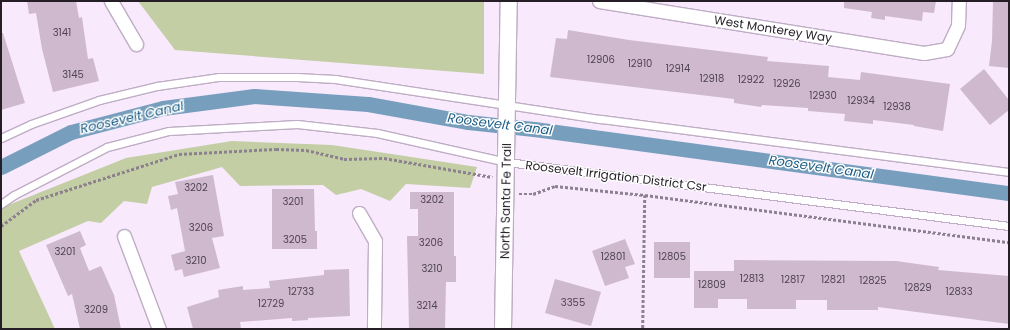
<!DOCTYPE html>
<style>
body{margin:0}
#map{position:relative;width:1010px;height:330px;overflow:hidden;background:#f8e9fd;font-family:Poppins,sans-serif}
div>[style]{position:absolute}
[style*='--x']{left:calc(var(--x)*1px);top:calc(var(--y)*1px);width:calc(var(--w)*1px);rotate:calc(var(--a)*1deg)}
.green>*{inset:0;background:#c3cea4}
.canal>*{height:15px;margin:-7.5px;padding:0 7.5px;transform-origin:7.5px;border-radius:7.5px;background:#779fbd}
.building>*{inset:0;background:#cfb9cf}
.path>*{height:2.5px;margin-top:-1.25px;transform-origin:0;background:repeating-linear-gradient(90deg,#8c818f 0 3px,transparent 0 5px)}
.roads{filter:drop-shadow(1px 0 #beadc4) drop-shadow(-1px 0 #beadc4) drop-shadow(0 1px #beadc4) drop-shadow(0 -1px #beadc4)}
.service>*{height:7px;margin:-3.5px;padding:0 3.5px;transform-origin:3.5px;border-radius:3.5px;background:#fff}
.minor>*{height:13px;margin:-6.5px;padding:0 6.5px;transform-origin:6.5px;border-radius:6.5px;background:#fff}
.tertiary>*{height:16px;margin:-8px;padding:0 8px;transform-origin:8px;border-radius:8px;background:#fff}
span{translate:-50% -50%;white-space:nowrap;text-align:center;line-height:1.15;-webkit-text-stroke:3px #fff;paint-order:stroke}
.number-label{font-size:10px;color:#504551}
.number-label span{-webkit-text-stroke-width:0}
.street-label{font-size:12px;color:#251e27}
.water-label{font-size:13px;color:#1c5d86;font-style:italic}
.frame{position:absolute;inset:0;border:2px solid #251e27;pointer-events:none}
</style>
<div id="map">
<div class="green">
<i style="clip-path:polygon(138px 1px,484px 1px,484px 74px,175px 50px)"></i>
<i style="clip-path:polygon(232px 141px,332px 145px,477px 167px,470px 188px,406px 184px,390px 201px,361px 189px,336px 195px,323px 185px,240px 186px,222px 167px,152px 187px,147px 204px,124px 201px,101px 223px,88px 221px,19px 251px,55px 329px,1px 329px,1px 210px,6px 206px,126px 158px)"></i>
</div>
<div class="canal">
<i style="--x:1;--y:167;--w:78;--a:-26.6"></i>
<i style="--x:71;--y:132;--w:95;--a:-14.6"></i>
<i style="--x:163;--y:108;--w:92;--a:-7.5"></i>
<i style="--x:254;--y:96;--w:114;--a:4"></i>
<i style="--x:368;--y:104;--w:102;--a:10.2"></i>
<i style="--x:468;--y:122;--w:66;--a:6.1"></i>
<i style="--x:534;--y:129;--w:479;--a:7.7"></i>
</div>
<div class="building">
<i style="clip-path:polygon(27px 1px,76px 1px,79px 18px,82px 17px,88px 59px,93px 58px,99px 81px,53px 92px,42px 49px,36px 13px,29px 14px)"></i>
<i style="clip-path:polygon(844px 1px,936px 1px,934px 13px,923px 12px,922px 21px,885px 16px,885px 20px,871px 18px,872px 12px,844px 8px)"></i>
<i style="clip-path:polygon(993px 1px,1009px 1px,1009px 68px,989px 66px,992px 41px)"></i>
<i style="clip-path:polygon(568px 30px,629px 40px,768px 57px,767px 61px,829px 66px,828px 77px,860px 80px,861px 72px,950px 84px,943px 131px,914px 126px,914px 125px,873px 120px,873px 124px,844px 121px,845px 114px,808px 111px,808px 108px,762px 105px,761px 107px,734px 103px,734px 99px,550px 77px,556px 38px,567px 39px)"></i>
<i style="clip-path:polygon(1px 33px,3px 33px,25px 103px,1px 110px)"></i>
<i style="clip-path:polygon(984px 69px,1009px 100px,1009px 110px,990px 125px,960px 89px)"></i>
<i style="clip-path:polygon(213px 175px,224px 236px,212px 238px,220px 268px,184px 277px,182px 269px,175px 271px,171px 255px,185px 251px,177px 208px,171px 210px,168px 196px,178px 194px,175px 182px)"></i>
<i style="clip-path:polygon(272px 189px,314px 189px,315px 231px,317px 231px,317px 249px,272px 249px)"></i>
<i style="clip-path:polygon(410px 192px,454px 192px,454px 256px,456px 256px,456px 282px,446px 282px,445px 329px,409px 329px,407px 236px,418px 236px,418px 209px,410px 209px)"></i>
<i style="clip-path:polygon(80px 231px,86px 245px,80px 248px,89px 271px,101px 266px,114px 295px,121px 329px,80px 329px,72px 294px,68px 296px,46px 245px)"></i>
<i style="clip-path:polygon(625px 239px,635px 264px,625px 267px,629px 278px,605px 286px,592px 251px)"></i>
<i style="clip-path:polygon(654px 242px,690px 242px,690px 278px,654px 278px)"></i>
<i style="clip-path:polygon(734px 260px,896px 261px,939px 267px,938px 270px,1009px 276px,1009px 324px,878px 307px,878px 310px,827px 310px,827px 300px,796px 300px,796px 309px,747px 309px,747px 299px,718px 299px,718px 308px,694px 308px,694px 271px,734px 271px)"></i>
<i style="clip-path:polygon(349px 269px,350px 316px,308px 318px,308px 320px,292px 321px,292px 318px,240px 322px,241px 329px,193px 329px,187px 307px,219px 297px,218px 290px,243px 286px,243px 290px,270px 288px,269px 281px,324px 275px,324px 270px)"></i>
<i style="clip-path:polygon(555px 279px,601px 292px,591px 326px,545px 313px)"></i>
</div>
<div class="path">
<i style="--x:519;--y:194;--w:14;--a:0"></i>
<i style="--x:533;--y:194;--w:23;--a:-20"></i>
<i style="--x:555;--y:186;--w:90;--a:5.7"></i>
<i style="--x:645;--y:195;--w:134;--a:90.9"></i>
<i style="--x:645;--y:195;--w:367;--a:7.4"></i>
<i style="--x:1;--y:226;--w:44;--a:-36.6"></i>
<i style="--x:36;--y:200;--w:150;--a:-17.8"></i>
<i style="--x:179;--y:154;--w:97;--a:-3"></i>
<i style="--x:276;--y:149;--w:30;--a:2"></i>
<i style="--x:306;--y:150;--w:39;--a:13"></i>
<i style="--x:344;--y:159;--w:40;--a:-1.4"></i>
<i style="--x:384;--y:158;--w:110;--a:10"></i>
</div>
<div class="roads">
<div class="service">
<i style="--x:1;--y:138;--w:33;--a:-25"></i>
<i style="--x:31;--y:124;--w:72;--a:-19.4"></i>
<i style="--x:99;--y:100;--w:60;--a:-13.6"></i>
<i style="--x:157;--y:86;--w:63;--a:-8.3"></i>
<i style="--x:219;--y:77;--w:78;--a:0"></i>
<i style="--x:297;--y:77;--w:38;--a:3"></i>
<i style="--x:335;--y:79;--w:269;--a:8.6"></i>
<i style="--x:601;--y:119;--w:411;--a:7.4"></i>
<i style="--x:1;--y:204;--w:16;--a:-35"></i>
<i style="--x:14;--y:195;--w:105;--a:-27.3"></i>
<i style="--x:107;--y:147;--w:64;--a:-14.5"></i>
<i style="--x:169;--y:131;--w:128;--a:-3.1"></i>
<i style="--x:297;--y:124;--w:81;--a:6.4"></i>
<i style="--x:377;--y:133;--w:133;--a:12.6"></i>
<i style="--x:507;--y:162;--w:506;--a:7.27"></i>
</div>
<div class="minor">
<i style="--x:111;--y:1;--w:50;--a:59.8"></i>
<i style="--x:599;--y:1;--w:329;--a:9.1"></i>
<i style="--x:924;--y:53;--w:23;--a:-10"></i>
<i style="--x:947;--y:49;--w:26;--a:-65"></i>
<i style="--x:958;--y:25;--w:24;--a:-88"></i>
<i style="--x:359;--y:213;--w:32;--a:60"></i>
<i style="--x:375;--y:241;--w:88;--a:90.7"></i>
<i style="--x:124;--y:236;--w:99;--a:69.4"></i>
</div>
<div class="tertiary">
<i style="--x:503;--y:329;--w:328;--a:-89"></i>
</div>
</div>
<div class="number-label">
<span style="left:62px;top:33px">3141</span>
<span style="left:601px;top:60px">12906</span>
<span style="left:640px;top:64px">12910</span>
<span style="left:678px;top:69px">12914</span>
<span style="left:73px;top:75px">3145</span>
<span style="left:712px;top:79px">12918</span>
<span style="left:751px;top:80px">12922</span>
<span style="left:787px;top:84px">12926</span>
<span style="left:823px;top:96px">12930</span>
<span style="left:861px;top:101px">12934</span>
<span style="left:897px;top:107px">12938</span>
<span style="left:196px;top:188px">3202</span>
<span style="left:432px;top:200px">3202</span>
<span style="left:293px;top:202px">3201</span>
<span style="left:201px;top:228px">3206</span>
<span style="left:295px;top:240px">3205</span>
<span style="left:431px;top:243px">3206</span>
<span style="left:65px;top:252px">3201</span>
<span style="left:613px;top:257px">12801</span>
<span style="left:672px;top:257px">12805</span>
<span style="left:196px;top:261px">3210</span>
<span style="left:432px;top:269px">3210</span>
<span style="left:752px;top:279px">12813</span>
<span style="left:793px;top:280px">12817</span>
<span style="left:833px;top:280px">12821</span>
<span style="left:873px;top:281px">12825</span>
<span style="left:712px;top:285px">12809</span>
<span style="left:918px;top:288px">12829</span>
<span style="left:301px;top:292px">12733</span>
<span style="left:959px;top:292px">12833</span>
<span style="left:573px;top:303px">3355</span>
<span style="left:271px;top:304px">12729</span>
<span style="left:427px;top:306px">3214</span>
<span style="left:96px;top:310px">3209</span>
</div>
<div class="street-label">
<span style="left:773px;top:29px;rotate:9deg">West Monterey Way</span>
<span style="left:616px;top:176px;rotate:7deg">Roosevelt Irrigation District Csr</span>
<span style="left:506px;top:201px;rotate:-89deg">North Santa Fe Trail</span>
</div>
<div class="water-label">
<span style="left:132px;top:118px;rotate:-13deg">Roosevelt Canal</span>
<span style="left:500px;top:125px;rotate:7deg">Roosevelt Canal</span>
<span style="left:821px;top:168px;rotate:8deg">Roosevelt Canal</span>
</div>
<div class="frame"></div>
</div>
